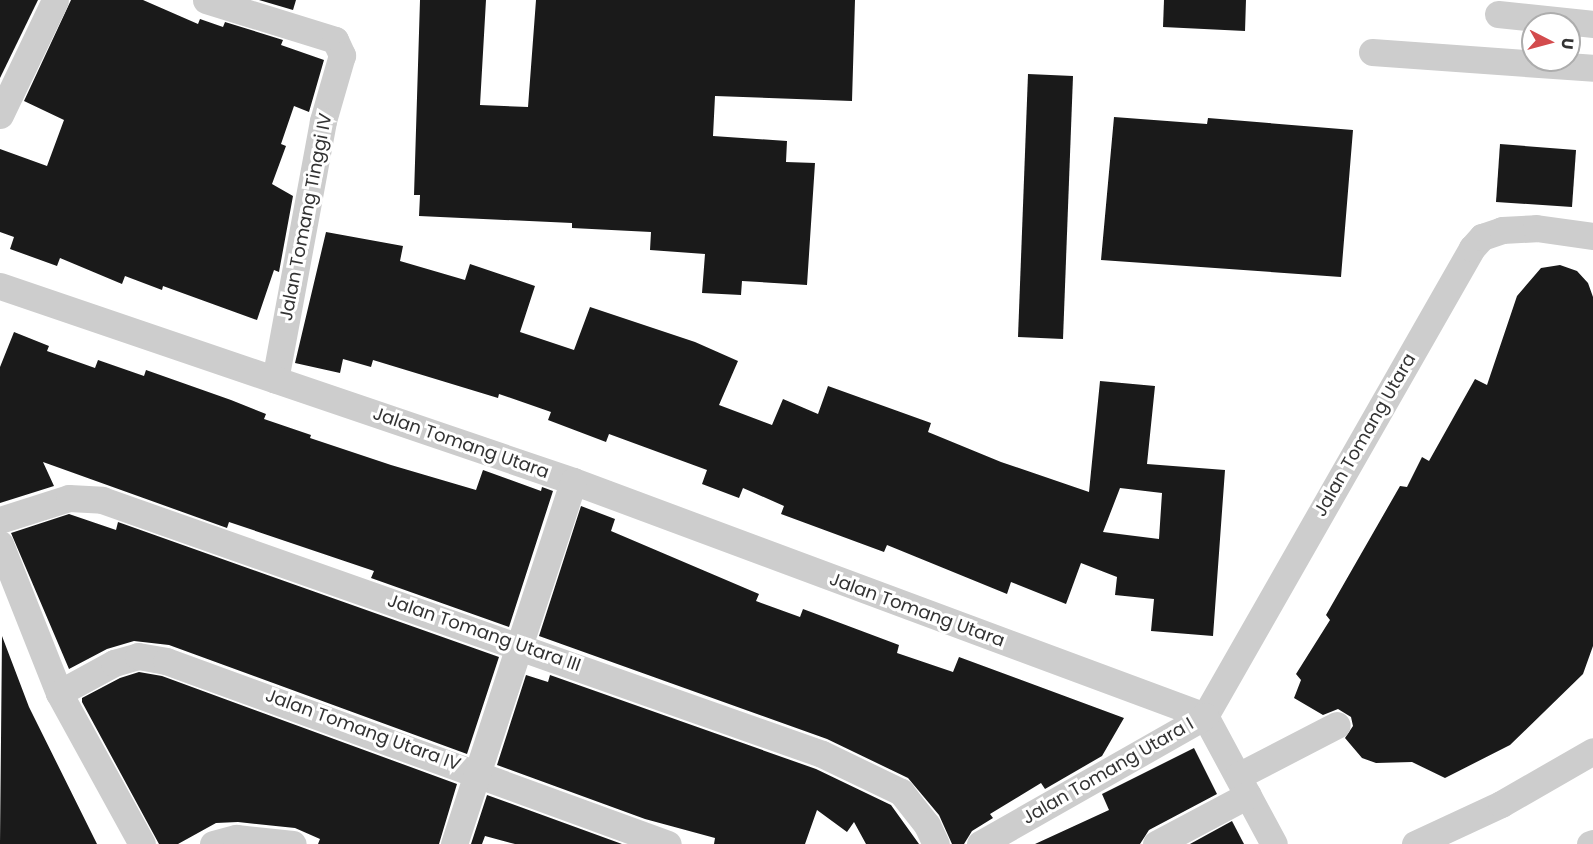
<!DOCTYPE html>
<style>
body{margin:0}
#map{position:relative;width:1593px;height:844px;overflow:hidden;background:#fff;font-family:Poppins,sans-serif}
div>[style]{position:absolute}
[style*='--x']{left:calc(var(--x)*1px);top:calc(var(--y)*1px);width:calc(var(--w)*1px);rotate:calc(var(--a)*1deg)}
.building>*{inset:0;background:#1a1a1a}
.minor>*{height:27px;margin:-13.5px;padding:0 13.5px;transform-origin:13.5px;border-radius:13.5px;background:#cdcdcd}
span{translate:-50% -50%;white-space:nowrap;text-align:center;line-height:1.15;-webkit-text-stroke:6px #fff;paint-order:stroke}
.street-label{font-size:18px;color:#333}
.north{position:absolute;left:1521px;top:12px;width:60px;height:60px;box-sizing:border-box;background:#fff;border:2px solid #adadad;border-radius:50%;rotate:96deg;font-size:16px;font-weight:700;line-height:24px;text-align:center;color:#333}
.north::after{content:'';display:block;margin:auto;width:21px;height:27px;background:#d34b4d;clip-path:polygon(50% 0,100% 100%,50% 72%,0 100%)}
</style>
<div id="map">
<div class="building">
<i style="clip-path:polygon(0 0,38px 0,0 78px)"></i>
<i style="clip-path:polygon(71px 0,143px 0,198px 24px,200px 19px,223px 27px,225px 22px,283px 40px,281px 45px,324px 60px,309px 112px,294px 106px,281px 144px,286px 146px,272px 184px,293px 196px,279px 272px,274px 270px,257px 320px,163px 286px,162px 290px,125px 276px,122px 284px,60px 258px,57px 266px,10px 249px,14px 237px,0 232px,0 149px,47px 166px,64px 120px,24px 101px)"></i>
<i style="clip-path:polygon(259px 0,296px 0,293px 10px)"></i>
<i style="clip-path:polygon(420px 0,486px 0,480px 105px,528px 107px,536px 0,855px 0,852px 101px,715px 96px,713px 136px,787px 141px,786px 162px,815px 163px,807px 285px,742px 281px,741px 295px,702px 293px,705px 254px,650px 250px,651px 232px,572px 228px,572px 223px,419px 216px,420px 195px,414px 195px)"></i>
<i style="clip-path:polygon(1164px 0,1246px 0,1245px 31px,1163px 27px)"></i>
<i style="clip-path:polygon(1028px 74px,1073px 76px,1063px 339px,1018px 337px)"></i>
<i style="clip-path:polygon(1114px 117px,1207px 124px,1208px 118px,1353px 130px,1341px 277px,1101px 260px)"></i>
<i style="clip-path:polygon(1500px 144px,1576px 150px,1572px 207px,1496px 202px)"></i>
<i style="clip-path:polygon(evenodd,326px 232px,403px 246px,400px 261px,465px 280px,470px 264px,535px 286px,520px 332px,574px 350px,590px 307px,695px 342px,738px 361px,719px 405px,772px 425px,783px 399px,818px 414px,828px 386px,931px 423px,928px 432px,1001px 462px,1089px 492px,1100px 381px,1155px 386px,1147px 464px,1225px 470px,1213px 636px,1151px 631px,1154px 599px,1115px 595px,1117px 577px,1081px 563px,1066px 604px,1011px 582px,1007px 594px,887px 545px,884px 552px,781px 514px,784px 506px,743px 488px,739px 498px,702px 484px,707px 470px,609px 434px,606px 442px,548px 420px,551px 412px,499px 394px,498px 398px,373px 360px,371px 367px,343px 359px,340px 373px,295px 363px,326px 232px,1120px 488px,1162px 493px,1159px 539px,1103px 532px,1120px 488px)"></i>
<i style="clip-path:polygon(1560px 265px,1577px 271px,1588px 283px,1593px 297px,1593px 646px,1583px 674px,1510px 745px,1445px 778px,1412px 762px,1376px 763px,1362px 758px,1345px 738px,1353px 726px,1351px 717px,1338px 709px,1323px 715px,1294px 698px,1301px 680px,1296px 674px,1330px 620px,1326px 615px,1400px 486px,1407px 487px,1422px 457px,1429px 461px,1475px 379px,1487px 385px,1517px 296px,1541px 268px)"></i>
<i style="clip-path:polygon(14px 332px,49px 346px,47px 351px,95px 368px,98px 360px,144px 376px,146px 370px,231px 400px,266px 414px,264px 419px,311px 435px,310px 438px,391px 465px,476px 490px,483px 470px,541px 491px,542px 487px,553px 491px,509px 627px,371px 578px,374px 571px,229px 522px,227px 528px,43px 462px,54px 486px,0 503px,0 367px)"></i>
<i style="clip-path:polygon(581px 506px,615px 519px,611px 531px,759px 594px,756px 601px,800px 617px,803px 609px,899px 645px,897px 653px,953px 672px,959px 657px,1124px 718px,1102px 756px,1045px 789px,1041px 783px,990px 814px,993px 818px,972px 831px,964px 844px,952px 844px,939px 815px,908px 778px,827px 739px,539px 636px)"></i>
<i style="clip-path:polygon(69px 514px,116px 530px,118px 522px,499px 657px,467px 754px,169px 645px,134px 641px,107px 649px,69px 669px,11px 533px)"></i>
<i style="clip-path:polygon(2px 636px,29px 707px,97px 844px,0 844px)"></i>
<i style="clip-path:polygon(139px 672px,162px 676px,457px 784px,439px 844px,318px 844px,320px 839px,295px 828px,238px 822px,216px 823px,178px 844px,159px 844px,82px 702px,82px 698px,120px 678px)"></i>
<i style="clip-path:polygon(526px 675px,548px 682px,550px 675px,816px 769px,891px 805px,919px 844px,866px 844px,854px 822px,847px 832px,817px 810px,805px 844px,714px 844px,715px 838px,645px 819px,497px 765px)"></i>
<i style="clip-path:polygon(1194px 748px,1217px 794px,1149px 830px,1140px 844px,1035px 844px,1109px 810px,1102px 794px)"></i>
<i style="clip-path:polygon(487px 795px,622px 844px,515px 844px,485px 836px,482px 844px,471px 844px)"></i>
<i style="clip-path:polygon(1232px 821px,1244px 844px,1190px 844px)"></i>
</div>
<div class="minor">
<i style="--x:206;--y:0;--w:135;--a:17.2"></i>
<i style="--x:335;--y:40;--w:17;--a:65"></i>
<i style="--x:342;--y:55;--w:69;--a:106.1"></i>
<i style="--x:323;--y:121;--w:263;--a:100.5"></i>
<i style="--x:1498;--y:14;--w:96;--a:6"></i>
<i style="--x:1372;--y:52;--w:222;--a:4.1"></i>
<i style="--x:0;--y:115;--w:127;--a:-64.4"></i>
<i style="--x:0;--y:286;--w:605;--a:18.79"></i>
<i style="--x:573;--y:481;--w:674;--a:20.4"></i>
<i style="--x:0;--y:520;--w:72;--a:-17.7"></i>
<i style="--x:69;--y:498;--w:33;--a:3"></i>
<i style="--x:102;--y:500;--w:763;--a:19.43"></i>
<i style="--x:822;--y:754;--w:88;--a:25.7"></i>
<i style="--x:901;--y:792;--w:42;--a:51.8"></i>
<i style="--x:927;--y:825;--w:21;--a:65"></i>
<i style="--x:0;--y:544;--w:160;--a:68.4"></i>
<i style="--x:59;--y:693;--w:172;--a:61.2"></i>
<i style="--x:59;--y:693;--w:63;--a:-28.6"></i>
<i style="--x:114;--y:663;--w:25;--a:-16"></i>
<i style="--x:138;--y:656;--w:28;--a:10"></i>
<i style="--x:166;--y:661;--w:534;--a:20.03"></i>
<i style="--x:1205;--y:716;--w:539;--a:-60.29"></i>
<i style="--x:1472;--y:248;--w:15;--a:-48"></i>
<i style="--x:1482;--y:237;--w:21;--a:-19"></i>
<i style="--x:1502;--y:230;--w:34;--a:-3"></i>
<i style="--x:1536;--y:228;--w:58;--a:8"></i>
<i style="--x:1205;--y:716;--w:145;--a:61.7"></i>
<i style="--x:1238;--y:776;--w:111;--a:-27.3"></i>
<i style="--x:213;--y:844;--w:24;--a:-15"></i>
<i style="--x:236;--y:838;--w:57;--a:6"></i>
<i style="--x:454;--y:844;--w:382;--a:-71.8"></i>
<i style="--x:980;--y:844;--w:259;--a:-29.6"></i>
<i style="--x:1156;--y:844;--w:104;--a:-28"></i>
<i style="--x:1415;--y:844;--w:95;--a:-24.9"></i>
<i style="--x:1501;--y:804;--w:106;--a:-29.9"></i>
<i style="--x:1590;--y:844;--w:3;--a:-18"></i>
</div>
<div class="street-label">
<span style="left:306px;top:217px;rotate:-79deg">Jalan Tomang Tinggi IV</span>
<span style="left:1365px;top:435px;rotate:-60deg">Jalan Tomang Utara</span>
<span style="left:461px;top:443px;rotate:19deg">Jalan Tomang Utara</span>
<span style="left:917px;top:610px;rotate:20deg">Jalan Tomang Utara</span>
<span style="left:484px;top:633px;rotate:19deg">Jalan Tomang Utara III</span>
<span style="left:363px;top:730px;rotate:20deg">Jalan Tomang Utara IV</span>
<span style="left:1108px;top:771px;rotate:-30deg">Jalan Tomang Utara I</span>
</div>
<div class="north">U</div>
</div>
